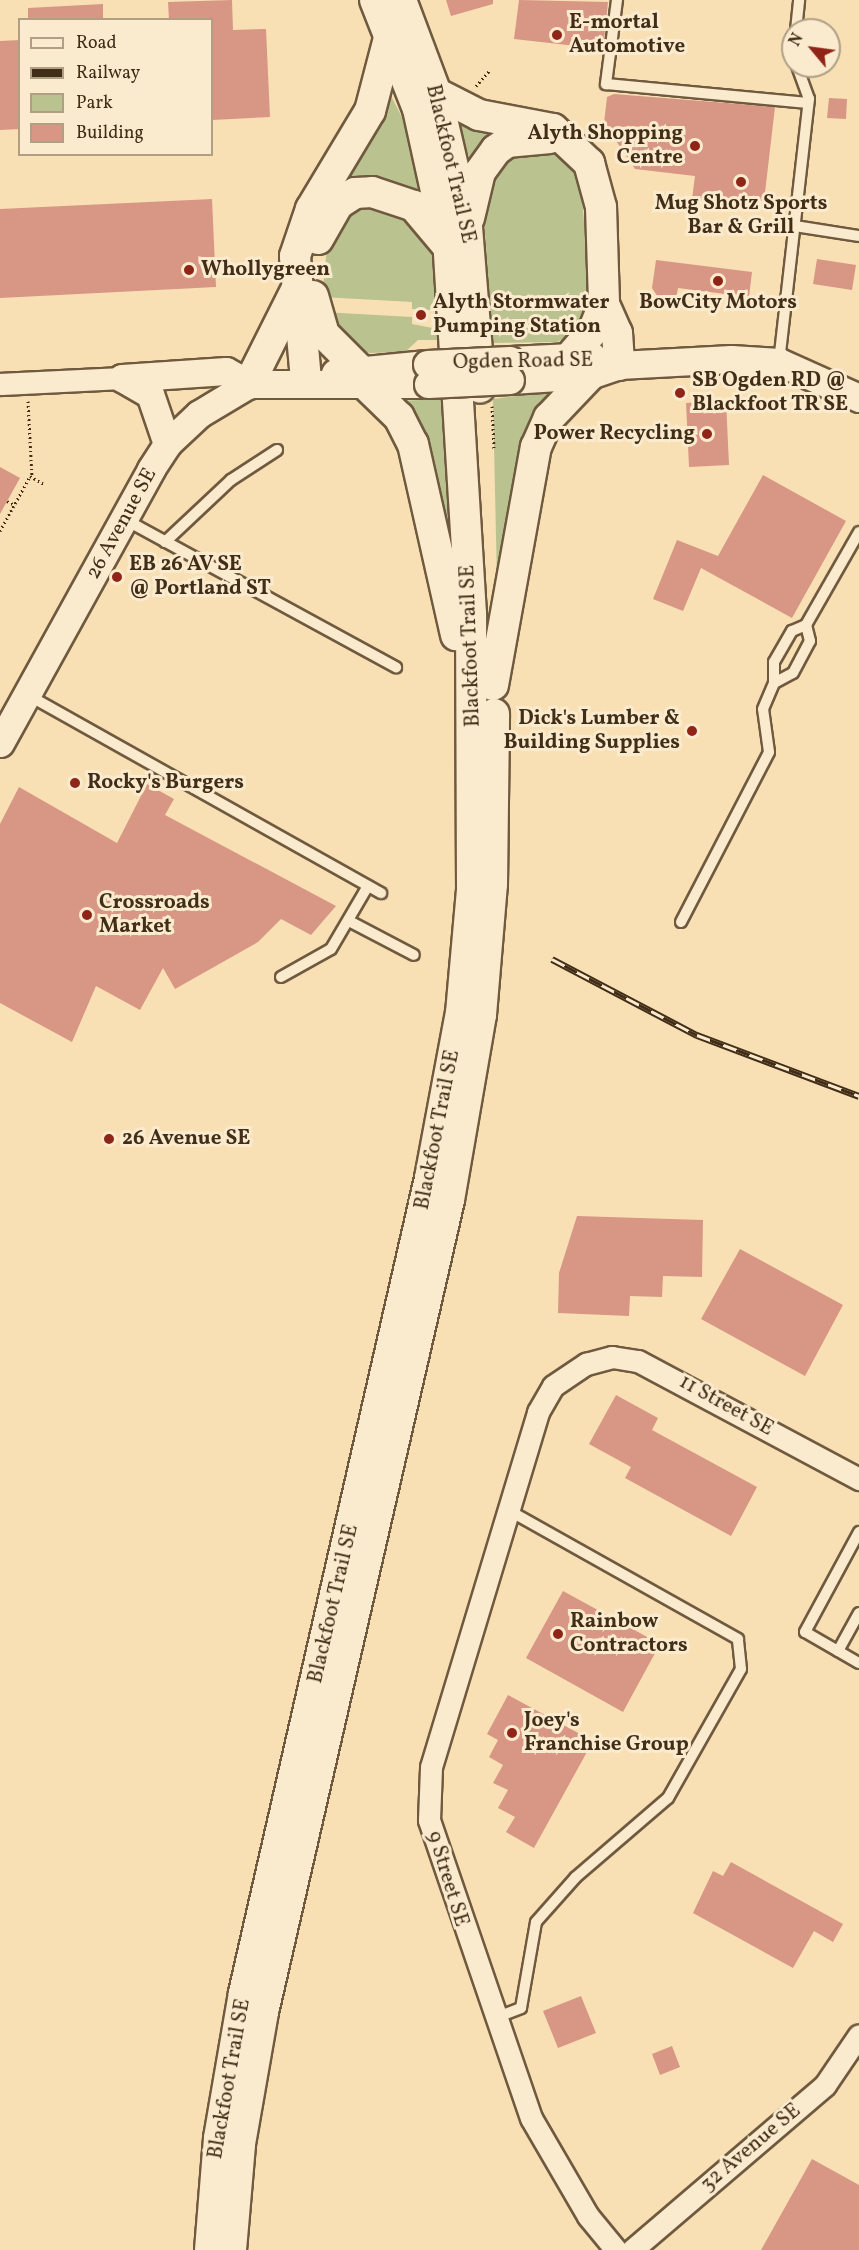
<!DOCTYPE html>
<style>
body{margin:0}
#map{position:relative;width:859px;height:2250px;overflow:hidden;background:#f8e0b4;font-family:Vollkorn,serif}
div>[style]{position:absolute}
[style*='--x']{left:calc(var(--x)*1px);top:calc(var(--y)*1px);width:calc(var(--w)*1px);rotate:calc(var(--a)*1deg)}
.green>*{inset:0;background:#bac38f}
.building>*{inset:0;background:#d89684}
.path>*{height:3px;margin-top:-1.5px;transform-origin:0;background:repeating-linear-gradient(90deg,#422e18 0 1.5px,transparent 0 4.5px)}
.roads{filter:drop-shadow(2px 0 #705a3f) drop-shadow(-2px 0 #705a3f) drop-shadow(0 2px #705a3f) drop-shadow(0 -2px #705a3f)}
.service>*{height:10px;margin:-5px;padding:0 5px;transform-origin:5px;border-radius:5px;background:#faebce}
.minor>*{height:21px;margin:-10.5px;padding:0 10.5px;transform-origin:10.5px;border-radius:10.5px;background:#faebce}
.tertiary>*{height:27px;margin:-13.5px;padding:0 13.5px;transform-origin:13.5px;border-radius:13.5px;background:#faebce}
.secondary>*{height:30px;margin:-15px;padding:0 15px;transform-origin:15px;border-radius:15px;background:#faebce}
.rail>*{height:7px;margin-top:-3.5px;transform-origin:0;background:repeating-linear-gradient(90deg,#faebce 0 14px,#422e18 0 28px);box-sizing:border-box;border-block:2px solid #422e18}
.bridges{filter:drop-shadow(2px 0 #705a3f) drop-shadow(-2px 0 #705a3f) drop-shadow(0 2px #705a3f) drop-shadow(0 -2px #705a3f)}
.tertiary-bridge>*{height:27px;margin:-13.5px;padding:0 13.5px;transform-origin:13.5px;border-radius:13.5px;background:#faebce}
.dots>*{width:16px;height:16px;translate:-50% -50%;box-sizing:border-box;border:3px solid #faebce;border-radius:50%}
span{translate:-50% -50%;white-space:nowrap;text-align:center;line-height:1.15;-webkit-text-stroke:6px #faebce;paint-order:stroke}
.poi-label{font-size:21px;color:#422e18;font-weight:700}
.left{translate:0 -50%;text-align:left}
.right{translate:-100% -50%;text-align:right}
.street-label{font-size:21px;color:#422e18}
.legend{position:absolute;left:18px;top:18px;width:195px;height:138px;box-sizing:border-box;background:#faebce;border:2px solid #b09f85;margin:0;padding:8px 10px;list-style:none;font-size:18px;color:#422e18}
.legend li{display:flex;align-items:center;gap:12px;height:30px}
.legend b{width:30px;border:2px solid #b09f85}
.north{position:absolute;left:781px;top:18px;width:60px;height:60px;box-sizing:border-box;background:#faebce;border:2px solid #b09f85;border-radius:50%;rotate:299deg;font-size:16px;font-weight:700;line-height:24px;text-align:center;color:#422e18}
.north::after{content:'';display:block;margin:auto;width:21px;height:27px;background:#8f2418;clip-path:polygon(50% 0,100% 100%,50% 72%,0 100%)}
</style>
<div id="map">
<div class="green">
<i style="clip-path:polygon(390px 94px,406px 125px,427px 206px,339px 196px)"></i>
<i style="clip-path:polygon(455px 119px,505px 128px,472px 164px)"></i>
<i style="clip-path:polygon(540px 148px,564px 159px,581px 183px,591px 310px,571px 335px,557px 342px,493px 343px,483px 205px,494px 161px)"></i>
<i style="clip-path:polygon(356px 205px,397px 207px,433px 255px,442px 302px,430px 310px,412px 309px,412px 302px,322px 297px,328px 237px)"></i>
<i style="clip-path:polygon(323px 312px,412px 317px,412px 324px,443px 330px,443px 340px,418px 340px,405px 352px,370px 353px,358px 350px)"></i>
<i style="clip-path:polygon(556px 391px,497px 583px,493px 399px)"></i>
<i style="clip-path:polygon(445px 399px,459px 584px,397px 401px)"></i>
</div>
<div class="building">
<i style="clip-path:polygon(232px 0,233px 30px,266px 29px,270px 117px,212px 120px,212px 20px,169px 20px,168px 2px)"></i>
<i style="clip-path:polygon(446px 0,493px 0,493px 4px,451px 16px)"></i>
<i style="clip-path:polygon(519px 0,608px 2px,603px 49px,514px 39px)"></i>
<i style="clip-path:polygon(103px 4px,103px 20px,28px 20px,28px 8px)"></i>
<i style="clip-path:polygon(20px 40px,20px 129px,0 130px,0 41px)"></i>
<i style="clip-path:polygon(614px 94px,775px 107px,764px 201px,745px 199px,743px 205px,692px 199px,695px 176px,635px 169px,604px 123px,607px 97px)"></i>
<i style="clip-path:polygon(829px 98px,847px 99px,846px 119px,827px 118px)"></i>
<i style="clip-path:polygon(212px 199px,216px 287px,0 298px,0 209px)"></i>
<i style="clip-path:polygon(817px 259px,856px 265px,852px 290px,813px 284px)"></i>
<i style="clip-path:polygon(656px 260px,752px 272px,749px 297px,678px 288px,676px 299px,658px 297px,652px 288px)"></i>
<i style="clip-path:polygon(726px 401px,729px 465px,689px 467px,686px 403px)"></i>
<i style="clip-path:polygon(0 467px,20px 478px,0 514px)"></i>
<i style="clip-path:polygon(763px 475px,846px 521px,792px 618px,701px 568px,683px 611px,653px 599px,677px 540px,718px 556px)"></i>
<i style="clip-path:polygon(147px 784px,174px 799px,165px 815px,336px 906px,311px 935px,281px 919px,258px 942px,175px 989px,163px 968px,140px 1010px,96px 986px,72px 1042px,0 1003px,0 824px,19px 787px,117px 843px)"></i>
<i style="clip-path:polygon(577px 1216px,703px 1220px,702px 1277px,663px 1276px,662px 1297px,630px 1296px,629px 1316px,558px 1313px,559px 1273px)"></i>
<i style="clip-path:polygon(740px 1249px,843px 1305px,805px 1376px,701px 1319px)"></i>
<i style="clip-path:polygon(616px 1395px,658px 1418px,652px 1430px,757px 1487px,731px 1536px,625px 1478px,631px 1467px,589px 1444px)"></i>
<i style="clip-path:polygon(563px 1591px,660px 1644px,623px 1712px,526px 1658px)"></i>
<i style="clip-path:polygon(508px 1695px,593px 1741px,534px 1848px,506px 1832px,515px 1817px,498px 1808px,508px 1790px,493px 1783px,503px 1765px,489px 1757px,498px 1740px,487px 1734px)"></i>
<i style="clip-path:polygon(731px 1862px,843px 1924px,833px 1942px,814px 1931px,793px 1968px,693px 1913px,713px 1871px,723px 1876px)"></i>
<i style="clip-path:polygon(581px 1996px,596px 2033px,558px 2048px,543px 2011px)"></i>
<i style="clip-path:polygon(672px 2046px,680px 2067px,660px 2075px,652px 2054px)"></i>
<i style="clip-path:polygon(812px 2159px,859px 2185px,859px 2250px,761px 2250px)"></i>
</div>
<div class="path">
<i style="--x:476;--y:86;--w:20;--a:-49"></i>
<i style="--x:28;--y:401;--w:76;--a:87"></i>
<i style="--x:492;--y:406;--w:43;--a:87.3"></i>
<i style="--x:7;--y:501;--w:9;--a:27"></i>
<i style="--x:0;--y:531;--w:63;--a:-61.4"></i>
<i style="--x:30;--y:476;--w:16;--a:30"></i>
</div>
<div class="roads">
<div class="service">
<i style="--x:617;--y:0;--w:85;--a:97.5"></i>
<i style="--x:606;--y:84;--w:203;--a:5.4"></i>
<i style="--x:796;--y:30;--w:30;--a:-84"></i>
<i style="--x:795;--y:226;--w:65;--a:8.9"></i>
<i style="--x:779;--y:362;--w:265;--a:-83.5"></i>
<i style="--x:809;--y:99;--w:35;--a:-110"></i>
<i style="--x:124;--y:519;--w:310;--a:28.6"></i>
<i style="--x:165;--y:542;--w:91;--a:-43.2"></i>
<i style="--x:231;--y:480;--w:55;--a:-33.1"></i>
<i style="--x:774;--y:683;--w:21;--a:-28"></i>
<i style="--x:793;--y:673;--w:36;--a:-62"></i>
<i style="--x:810;--y:641;--w:16;--a:-104"></i>
<i style="--x:28;--y:695;--w:405;--a:29.3"></i>
<i style="--x:349;--y:921;--w:73;--a:27.6"></i>
<i style="--x:681;--y:922;--w:191;--a:-62.6"></i>
<i style="--x:769;--y:752;--w:43;--a:-97.9"></i>
<i style="--x:763;--y:709;--w:28;--a:-67"></i>
<i style="--x:774;--y:683;--w:21;--a:-90"></i>
<i style="--x:774;--y:662;--w:36;--a:-60"></i>
<i style="--x:792;--y:631;--w:15;--a:-23"></i>
<i style="--x:806;--y:625;--w:107;--a:-60.3"></i>
<i style="--x:281;--y:977;--w:57;--a:-29.2"></i>
<i style="--x:331;--y:949;--w:73;--a:-59.6"></i>
<i style="--x:859;--y:1613;--w:43;--a:118.9"></i>
<i style="--x:838;--y:1651;--w:24;--a:30"></i>
<i style="--x:838;--y:1651;--w:38;--a:-150"></i>
<i style="--x:805;--y:1632;--w:114;--a:-61.6"></i>
<i style="--x:495;--y:2018;--w:28;--a:-21"></i>
<i style="--x:521;--y:2008;--w:87;--a:-80.1"></i>
<i style="--x:536;--y:1922;--w:60;--a:-48.4"></i>
<i style="--x:576;--y:1877;--w:121;--a:-40.7"></i>
<i style="--x:668;--y:1798;--w:148;--a:-60.5"></i>
<i style="--x:741;--y:1669;--w:30;--a:-96"></i>
<i style="--x:738;--y:1639;--w:264;--a:-150.7"></i>
</div>
<div class="minor">
<i style="--x:0;--y:384;--w:122;--a:-2.8"></i>
<i style="--x:616;--y:2250;--w:44;--a:-129.5"></i>
<i style="--x:588;--y:2216;--w:113;--a:-120.2"></i>
<i style="--x:531;--y:2118;--w:315;--a:-108.9"></i>
<i style="--x:429;--y:1820;--w:53;--a:-87.8"></i>
<i style="--x:431;--y:1767;--w:371;--a:-73.2"></i>
<i style="--x:538;--y:1412;--w:30;--a:-60"></i>
<i style="--x:553;--y:1386;--w:40;--a:-34"></i>
<i style="--x:586;--y:1364;--w:27;--a:-15"></i>
<i style="--x:612;--y:1357;--w:26;--a:9"></i>
<i style="--x:638;--y:1361;--w:251;--a:28.1"></i>
<i style="--x:632;--y:2250;--w:254;--a:-40.5"></i>
<i style="--x:825;--y:2085;--w:60;--a:-55.8"></i>
</div>
<div class="tertiary">
<i style="--x:510;--y:360;--w:82;--a:-2.8"></i>
<i style="--x:335;--y:373;--w:92;--a:-5.6"></i>
<i style="--x:122;--y:378;--w:104;--a:-3.9"></i>
<i style="--x:226;--y:371;--w:26;--a:29"></i>
<i style="--x:122;--y:378;--w:32;--a:30"></i>
<i style="--x:150;--y:394;--w:53;--a:71.2"></i>
<i style="--x:510;--y:380;--w:80;--a:-3.6"></i>
<i style="--x:590;--y:375;--w:31;--a:-19"></i>
<i style="--x:619;--y:365;--w:112;--a:-3.1"></i>
<i style="--x:731;--y:359;--w:48;--a:3.6"></i>
<i style="--x:779;--y:362;--w:88;--a:24.2"></i>
<i style="--x:0;--y:743;--w:313;--a:-61.1"></i>
<i style="--x:151;--y:469;--w:30;--a:-57"></i>
<i style="--x:167;--y:444;--w:44;--a:-43.2"></i>
<i style="--x:199;--y:414;--w:58;--a:-31"></i>
<i style="--x:249;--y:384;--w:179;--a:0"></i>
</div>
<div class="secondary">
<i style="--x:401;--y:0;--w:99;--a:69.4"></i>
<i style="--x:436;--y:93;--w:138;--a:77"></i>
<i style="--x:467;--y:227;--w:161;--a:85.4"></i>
<i style="--x:436;--y:93;--w:48;--a:27.1"></i>
<i style="--x:479;--y:115;--w:75;--a:10.7"></i>
<i style="--x:553;--y:129;--w:50;--a:43.4"></i>
<i style="--x:589;--y:163;--w:46;--a:74.7"></i>
<i style="--x:601;--y:207;--w:97;--a:88.2"></i>
<i style="--x:604;--y:304;--w:32;--a:66"></i>
<i style="--x:617;--y:333;--w:32;--a:86"></i>
<i style="--x:469;--y:218;--w:47;--a:-76.6"></i>
<i style="--x:480;--y:172;--w:27;--a:-54"></i>
<i style="--x:496;--y:150;--w:14;--a:-36"></i>
<i style="--x:507;--y:142;--w:43;--a:-5.3"></i>
<i style="--x:318;--y:239;--w:40;--a:-60.3"></i>
<i style="--x:338;--y:204;--w:20;--a:-33"></i>
<i style="--x:355;--y:193;--w:17;--a:-3"></i>
<i style="--x:372;--y:192;--w:44;--a:18.4"></i>
<i style="--x:414;--y:206;--w:48;--a:50"></i>
<i style="--x:313;--y:296;--w:40;--a:74"></i>
<i style="--x:324;--y:334;--w:47;--a:45"></i>
<i style="--x:570;--y:357;--w:37;--a:-49"></i>
<i style="--x:594;--y:329;--w:27;--a:-68"></i>
<i style="--x:306;--y:380;--w:124;--a:-95.1"></i>
<i style="--x:295;--y:256;--w:50;--a:-71.2"></i>
<i style="--x:311;--y:209;--w:114;--a:-59"></i>
<i style="--x:370;--y:111;--w:75;--a:-75.4"></i>
<i style="--x:249;--y:384;--w:105;--a:-63.4"></i>
<i style="--x:368;--y:387;--w:43;--a:44.1"></i>
<i style="--x:399;--y:417;--w:30;--a:63"></i>
<i style="--x:413;--y:444;--w:196;--a:77.3"></i>
<i style="--x:493;--y:685;--w:242;--a:-79.8"></i>
<i style="--x:536;--y:447;--w:32;--a:-66"></i>
<i style="--x:549;--y:418;--w:59;--a:-46.4"></i>
<i style="--x:210;--y:2250;--w:112;--a:-85.4"></i>
<i style="--x:219;--y:2138;--w:147;--a:-80.2"></i>
<i style="--x:244;--y:1993;--w:836;--a:-77.14"></i>
<i style="--x:430;--y:1178;--w:168;--a:-79.4"></i>
<i style="--x:461;--y:1013;--w:123;--a:-84.9"></i>
<i style="--x:472;--y:890;--w:276;--a:-90.2"></i>
<i style="--x:471;--y:614;--w:365;--a:-93.5"></i>
<i style="--x:449;--y:250;--w:144;--a:-102.4"></i>
<i style="--x:418;--y:109;--w:117;--a:-111.5"></i>
<i style="--x:231;--y:2250;--w:106;--a:-85.1"></i>
<i style="--x:240;--y:2144;--w:134;--a:-80.1"></i>
<i style="--x:263;--y:2012;--w:833;--a:-77.1"></i>
<i style="--x:449;--y:1200;--w:188;--a:-80.2"></i>
<i style="--x:481;--y:1015;--w:131;--a:-85.2"></i>
<i style="--x:492;--y:884;--w:170;--a:-89.3"></i>
</div>
</div>
<div class="rail">
<i style="--x:552;--y:959;--w:164;--a:27.7"></i>
<i style="--x:697;--y:1035;--w:173;--a:20.6"></i>
</div>
<div class="bridges">
<div class="tertiary-bridge">
<i style="--x:427;--y:364;--w:83;--a:-2.8"></i>
<i style="--x:428;--y:384;--w:82;--a:-2.8"></i>
</div>
</div>
<div class="dots">
<i style="left:557px;top:35px;background:#8f2418"></i>
<i style="left:695px;top:146px;background:#8f2418"></i>
<i style="left:741px;top:182px;background:#8f2418"></i>
<i style="left:189px;top:270px;background:#8f2418"></i>
<i style="left:718px;top:281px;background:#8f2418"></i>
<i style="left:421px;top:315px;background:#8f2418"></i>
<i style="left:680px;top:393px;background:#8f2418"></i>
<i style="left:707px;top:434px;background:#8f2418"></i>
<i style="left:117px;top:577px;background:#8f2418"></i>
<i style="left:692px;top:731px;background:#8f2418"></i>
<i style="left:75px;top:783px;background:#8f2418"></i>
<i style="left:87px;top:915px;background:#8f2418"></i>
<i style="left:109px;top:1139px;background:#8f2418"></i>
<i style="left:558px;top:1634px;background:#8f2418"></i>
<i style="left:512px;top:1733px;background:#8f2418"></i>
</div>
<div class="poi-label">
<span class="left" style="left:569px;top:35px">E-mortal<br>Automotive</span>
<span class="right" style="left:683px;top:146px">Alyth Shopping<br>Centre</span>
<span style="left:741px;top:216px">Mug Shotz Sports<br>Bar &amp; Grill</span>
<span class="left" style="left:201px;top:270px">Whollygreen</span>
<span class="left" style="left:433px;top:315px">Alyth Stormwater<br>Pumping Station</span>
<span style="left:718px;top:303px">BowCity Motors</span>
<span class="left" style="left:692px;top:393px">SB Ogden RD @<br>Blackfoot TR SE</span>
<span class="right" style="left:695px;top:434px">Power Recycling</span>
<span class="left" style="left:129px;top:577px">EB 26 AV SE<br>@ Portland ST</span>
<span class="right" style="left:680px;top:731px">Dick's Lumber &amp;<br>Building Supplies</span>
<span class="left" style="left:87px;top:783px">Rocky's Burgers</span>
<span class="left" style="left:99px;top:915px">Crossroads<br>Market</span>
<span class="left" style="left:122px;top:1139px">26 Avenue SE</span>
<span class="left" style="left:570px;top:1634px">Rainbow<br>Contractors</span>
<span class="left" style="left:524px;top:1733px">Joey's<br>Franchise Group</span>
</div>
<div class="street-label">
<span style="left:450px;top:164px;rotate:77deg">Blackfoot Trail SE</span>
<span style="left:523px;top:362px;rotate:-1deg">Ogden Road SE</span>
<span style="left:122px;top:524px;rotate:-61deg">26 Avenue SE</span>
<span style="left:471px;top:646px;rotate:-92deg">Blackfoot Trail SE</span>
<span style="left:438px;top:1130px;rotate:-79deg">Blackfoot Trail SE</span>
<span style="left:726px;top:1406px;rotate:29deg">11 Street SE</span>
<span style="left:334px;top:1604px;rotate:-77deg">Blackfoot Trail SE</span>
<span style="left:447px;top:1879px;rotate:73deg">9 Street SE</span>
<span style="left:230px;top:2079px;rotate:-80deg">Blackfoot Trail SE</span>
<span style="left:751px;top:2148px;rotate:-40deg">32 Avenue SE</span>
</div>
<ul class="legend">
<li><b style="height:8px;background:#faebce"></b>Road</li>
<li><b style="height:8px;background:#422e18"></b>Railway</li>
<li><b style="height:16px;background:#bac38f"></b>Park</li>
<li><b style="height:16px;background:#d89684"></b>Building</li>
</ul>
<div class="north">N</div>
</div>
